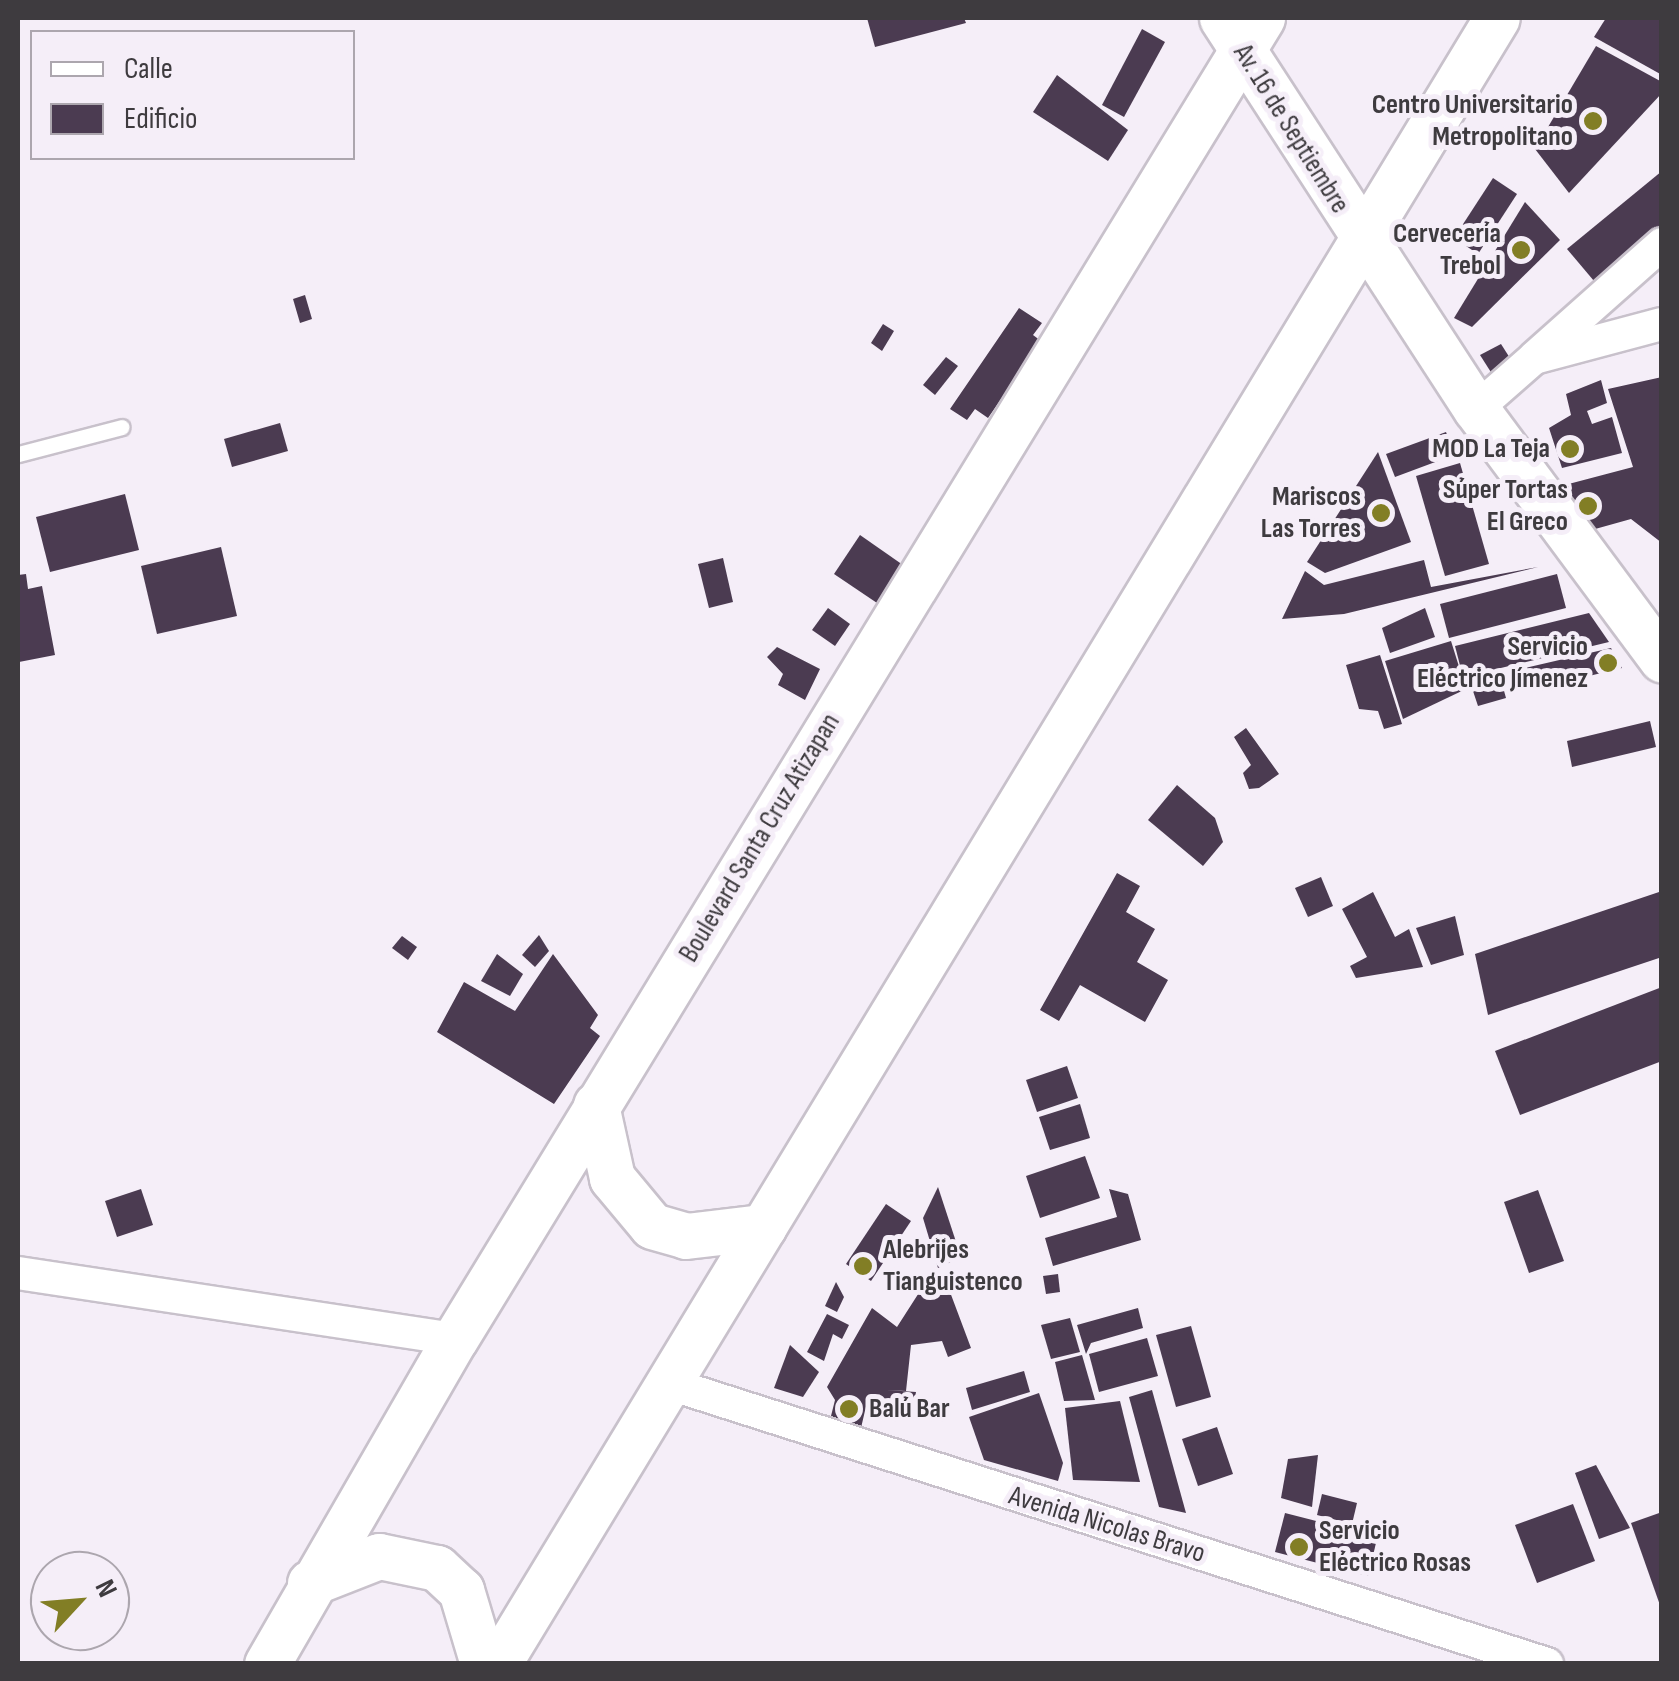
<!DOCTYPE html>
<meta charset="utf-8">
<style>
body{margin:0}
#map{position:relative;width:1679px;height:1681px;overflow:hidden;background:#f5eef8;font-family:"Sofia Sans Condensed",sans-serif}
div>[style]{position:absolute}
[style*='--x']{left:calc(var(--x)*1px);top:calc(var(--y)*1px);width:calc(var(--w)*1px);rotate:calc(var(--a)*1deg)}
.building>*{inset:0;background:#4b3b51}
.roads{filter:drop-shadow(2px 0 #c8c1cb) drop-shadow(-2px 0 #c8c1cb) drop-shadow(0 2px #c8c1cb) drop-shadow(0 -2px #c8c1cb)}
.service>*{height:15px;margin:-7.5px;padding:0 7.5px;transform-origin:7.5px;border-radius:7.5px;background:#fff}
.minor>*{height:32px;margin:-16px;padding:0 16px;transform-origin:16px;border-radius:16px;background:#fff}
.secondary>*{height:45px;margin:-22.5px;padding:0 22.5px;transform-origin:22.5px;border-radius:22.5px;background:#fff}
.dots>*{width:28px;height:28px;translate:-50% -50%;box-sizing:border-box;border:5px solid #f5eef8;border-radius:50%}
span{translate:-50% -50%;white-space:nowrap;text-align:center;line-height:1.15;-webkit-text-stroke:10px #f5eef8;paint-order:stroke}
.poi-label{font-size:28px;color:#3e3b3f;font-weight:700}
.right{translate:-100% -50%;text-align:right}
.left{translate:0 -50%;text-align:left}
.street-label{font-size:28px;color:#3e3b3f}
.frame{position:absolute;inset:0;border:20px solid #3e3b3f;pointer-events:none}
.legend{position:absolute;left:30px;top:30px;width:325px;height:130px;box-sizing:border-box;background:#f5eef8;border:2px solid #aca6ae;margin:0;padding:12px 18px;list-style:none;font-size:30px;color:#3e3b3f}
.legend li{display:flex;align-items:center;gap:20px;height:50px}
.legend b{width:50px;border:2px solid #aca6ae}
.north{position:absolute;left:30px;top:1551px;width:100px;height:100px;box-sizing:border-box;background:#f5eef8;border:2px solid #aca6ae;border-radius:50%;rotate:64deg;font-size:28px;font-weight:700;line-height:40px;text-align:center;color:#3e3b3f}
.north::after{content:'';display:block;margin:auto;width:35px;height:45px;background:#827e25;clip-path:polygon(50% 0,100% 100%,50% 72%,0 100%)}
</style>
<div id="map">
<div class="building">
<i style="clip-path:polygon(867px 18px,964px 18px,966px 23px,875px 47px)"></i>
<i style="clip-path:polygon(1606px 18px,1662px 18px,1662px 75px,1594px 37px)"></i>
<i style="clip-path:polygon(1142px 29px,1165px 42px,1124px 117px,1102px 105px)"></i>
<i style="clip-path:polygon(1596px 46px,1662px 82px,1662px 93px,1569px 193px,1535px 149px)"></i>
<i style="clip-path:polygon(1057px 75px,1128px 130px,1108px 161px,1033px 112px)"></i>
<i style="clip-path:polygon(1662px 171px,1662px 224px,1594px 281px,1567px 249px)"></i>
<i style="clip-path:polygon(1493px 178px,1517px 194px,1478px 254px,1454px 238px)"></i>
<i style="clip-path:polygon(1525px 202px,1560px 240px,1472px 327px,1454px 318px)"></i>
<i style="clip-path:polygon(305px 295px,312px 319px,300px 323px,293px 299px)"></i>
<i style="clip-path:polygon(1019px 308px,1042px 323px,1033px 335px,1041px 341px,988px 418px,975px 409px,967px 420px,950px 409px)"></i>
<i style="clip-path:polygon(883px 324px,894px 331px,882px 351px,871px 343px)"></i>
<i style="clip-path:polygon(1501px 344px,1515px 366px,1494px 377px,1480px 355px)"></i>
<i style="clip-path:polygon(946px 357px,958px 366px,935px 395px,923px 385px)"></i>
<i style="clip-path:polygon(1662px 377px,1662px 543px,1631px 519px,1588px 531px,1561px 486px,1633px 467px,1608px 389px)"></i>
<i style="clip-path:polygon(1601px 380px,1607px 403px,1587px 411px,1592px 424px,1612px 417px,1622px 453px,1562px 468px,1549px 428px,1571px 415px,1566px 394px)"></i>
<i style="clip-path:polygon(280px 423px,288px 451px,232px 467px,224px 439px)"></i>
<i style="clip-path:polygon(1446px 432px,1454px 455px,1395px 477px,1386px 454px)"></i>
<i style="clip-path:polygon(1378px 452px,1411px 542px,1325px 573px,1307px 562px)"></i>
<i style="clip-path:polygon(1460px 463px,1489px 564px,1445px 576px,1416px 476px)"></i>
<i style="clip-path:polygon(125px 494px,139px 550px,50px 572px,36px 517px)"></i>
<i style="clip-path:polygon(860px 535px,903px 565px,877px 603px,834px 574px)"></i>
<i style="clip-path:polygon(221px 547px,237px 616px,157px 634px,141px 566px)"></i>
<i style="clip-path:polygon(723px 558px,733px 602px,709px 608px,698px 564px)"></i>
<i style="clip-path:polygon(1424px 560px,1431px 587px,1538px 567px,1344px 614px,1282px 619px,1305px 571px,1324px 585px)"></i>
<i style="clip-path:polygon(26px 574px,28px 589px,42px 586px,55px 655px,19px 662px,18px 677px,18px 575px)"></i>
<i style="clip-path:polygon(1557px 574px,1566px 608px,1449px 638px,1440px 604px)"></i>
<i style="clip-path:polygon(828px 608px,850px 624px,835px 646px,812px 630px)"></i>
<i style="clip-path:polygon(1425px 608px,1435px 637px,1390px 653px,1382px 628px)"></i>
<i style="clip-path:polygon(1589px 613px,1609px 642px,1463px 677px,1455px 646px)"></i>
<i style="clip-path:polygon(1451px 641px,1466px 689px,1403px 719px,1385px 661px)"></i>
<i style="clip-path:polygon(777px 647px,820px 669px,805px 700px,778px 685px,783px 674px,767px 657px)"></i>
<i style="clip-path:polygon(1611px 648px,1622px 668px,1531px 690px,1525px 668px)"></i>
<i style="clip-path:polygon(1380px 655px,1402px 724px,1384px 729px,1378px 711px,1359px 709px,1346px 665px)"></i>
<i style="clip-path:polygon(1515px 670px,1501px 680px,1506px 698px,1478px 706px,1470px 682px)"></i>
<i style="clip-path:polygon(1650px 721px,1656px 747px,1572px 767px,1567px 741px)"></i>
<i style="clip-path:polygon(1246px 728px,1279px 774px,1259px 788px,1249px 789px,1243px 773px,1251px 765px,1234px 737px)"></i>
<i style="clip-path:polygon(1177px 785px,1215px 818px,1223px 842px,1203px 866px,1148px 820px)"></i>
<i style="clip-path:polygon(1117px 873px,1140px 886px,1126px 912px,1155px 929px,1137px 962px,1168px 980px,1145px 1022px,1080px 985px,1059px 1021px,1040px 1010px)"></i>
<i style="clip-path:polygon(1321px 877px,1333px 906px,1308px 917px,1295px 888px)"></i>
<i style="clip-path:polygon(1662px 891px,1662px 957px,1488px 1015px,1475px 954px)"></i>
<i style="clip-path:polygon(1373px 892px,1395px 937px,1409px 929px,1423px 967px,1356px 978px,1350px 966px,1367px 957px,1342px 909px)"></i>
<i style="clip-path:polygon(1455px 916px,1464px 955px,1431px 965px,1416px 928px)"></i>
<i style="clip-path:polygon(539px 935px,549px 951px,535px 967px,522px 955px)"></i>
<i style="clip-path:polygon(402px 936px,417px 947px,408px 960px,392px 948px)"></i>
<i style="clip-path:polygon(497px 954px,523px 974px,510px 996px,481px 981px)"></i>
<i style="clip-path:polygon(553px 954px,598px 1015px,590px 1028px,600px 1036px,554px 1104px,437px 1032px,464px 982px,515px 1011px)"></i>
<i style="clip-path:polygon(1662px 987px,1662px 1061px,1520px 1115px,1495px 1051px)"></i>
<i style="clip-path:polygon(1067px 1066px,1078px 1098px,1037px 1112px,1026px 1080px)"></i>
<i style="clip-path:polygon(1080px 1104px,1090px 1138px,1050px 1150px,1039px 1117px)"></i>
<i style="clip-path:polygon(1085px 1156px,1100px 1198px,1040px 1218px,1026px 1176px)"></i>
<i style="clip-path:polygon(938px 1187px,961px 1257px,938px 1268px,923px 1218px)"></i>
<i style="clip-path:polygon(141px 1189px,153px 1225px,117px 1237px,105px 1201px)"></i>
<i style="clip-path:polygon(1109px 1189px,1128px 1194px,1141px 1240px,1053px 1266px,1045px 1238px,1117px 1217px)"></i>
<i style="clip-path:polygon(1538px 1190px,1564px 1261px,1529px 1273px,1504px 1202px)"></i>
<i style="clip-path:polygon(886px 1204px,911px 1221px,871px 1281px,846px 1264px)"></i>
<i style="clip-path:polygon(931px 1274px,947px 1284px,971px 1348px,948px 1357px,942px 1341px,911px 1345px,906px 1391px,886px 1390px,916px 1392px,911px 1420px,871px 1413px,877px 1403px,867px 1402px,861px 1428px,830px 1420px,835px 1400px,827px 1387px,872px 1308px,897px 1327px)"></i>
<i style="clip-path:polygon(1058px 1274px,1060px 1292px,1046px 1294px,1043px 1276px)"></i>
<i style="clip-path:polygon(836px 1282px,844px 1297px,837px 1312px,825px 1306px)"></i>
<i style="clip-path:polygon(1138px 1308px,1143px 1328px,1091px 1343px,1086px 1354px,1077px 1325px)"></i>
<i style="clip-path:polygon(827px 1314px,849px 1325px,842px 1339px,833px 1334px,824px 1361px,807px 1352px)"></i>
<i style="clip-path:polygon(1070px 1318px,1080px 1352px,1051px 1359px,1041px 1325px)"></i>
<i style="clip-path:polygon(1191px 1326px,1211px 1397px,1176px 1407px,1156px 1335px)"></i>
<i style="clip-path:polygon(1147px 1338px,1158px 1376px,1099px 1392px,1089px 1354px)"></i>
<i style="clip-path:polygon(790px 1345px,819px 1372px,803px 1397px,774px 1388px)"></i>
<i style="clip-path:polygon(1082px 1355px,1095px 1400px,1064px 1401px,1055px 1362px)"></i>
<i style="clip-path:polygon(1024px 1371px,1030px 1392px,972px 1410px,966px 1388px)"></i>
<i style="clip-path:polygon(1152px 1390px,1186px 1513px,1159px 1507px,1129px 1397px)"></i>
<i style="clip-path:polygon(1039px 1393px,1063px 1463px,1058px 1481px,984px 1460px,969px 1417px)"></i>
<i style="clip-path:polygon(1120px 1401px,1140px 1482px,1073px 1480px,1065px 1408px)"></i>
<i style="clip-path:polygon(1217px 1427px,1233px 1474px,1198px 1486px,1182px 1439px)"></i>
<i style="clip-path:polygon(1318px 1455px,1312px 1507px,1281px 1498px,1288px 1459px)"></i>
<i style="clip-path:polygon(1596px 1465px,1630px 1528px,1599px 1539px,1575px 1473px)"></i>
<i style="clip-path:polygon(1322px 1494px,1357px 1503px,1352px 1524px,1317px 1515px)"></i>
<i style="clip-path:polygon(1573px 1504px,1595px 1561px,1537px 1583px,1515px 1525px)"></i>
<i style="clip-path:polygon(1662px 1512px,1662px 1608px,1661px 1608px,1631px 1523px)"></i>
<i style="clip-path:polygon(1285px 1513px,1367px 1534px,1376px 1543px,1368px 1576px,1275px 1552px)"></i>
</div>
<div class="roads">
<div class="service">
<i style="--x:18;--y:454;--w:107;--a:-14.6"></i>
</div>
<div class="minor">
<i style="--x:1537;--y:355;--w:167;--a:-41.6"></i>
<i style="--x:1476;--y:409;--w:77;--a:-41.3"></i>
<i style="--x:1534;--y:358;--w:132;--a:-14.9"></i>
<i style="--x:18;--y:1273;--w:442;--a:8.6"></i>
<i style="--x:667;--y:1383;--w:924;--a:17.71"></i>
</div>
<div class="secondary">
<i style="--x:1222;--y:18;--w:466;--a:57"></i>
<i style="--x:1476;--y:409;--w:312;--a:53.4"></i>
<i style="--x:596;--y:1105;--w:75;--a:77.6"></i>
<i style="--x:612;--y:1178;--w:62;--a:50.2"></i>
<i style="--x:652;--y:1226;--w:35;--a:16"></i>
<i style="--x:686;--y:1236;--w:78;--a:-6.7"></i>
<i style="--x:310;--y:1583;--w:74;--a:-21.4"></i>
<i style="--x:379;--y:1556;--w:59;--a:11.7"></i>
<i style="--x:437;--y:1568;--w:33;--a:43"></i>
<i style="--x:461;--y:1590;--w:77;--a:73.4"></i>
<i style="--x:267;--y:1664;--w:375;--a:-60"></i>
<i style="--x:455;--y:1339;--w:1548;--a:-58.58"></i>
<i style="--x:498;--y:1664;--w:1925;--a:-58.75"></i>
</div>
</div>
<div class="dots">
<i style="left:1593px;top:121px;background:#827e25"></i>
<i style="left:1521px;top:250px;background:#827e25"></i>
<i style="left:1570px;top:449px;background:#827e25"></i>
<i style="left:1588px;top:506px;background:#827e25"></i>
<i style="left:1381px;top:513px;background:#827e25"></i>
<i style="left:1608px;top:663px;background:#827e25"></i>
<i style="left:863px;top:1266px;background:#827e25"></i>
<i style="left:849px;top:1409px;background:#827e25"></i>
<i style="left:1299px;top:1547px;background:#827e25"></i>
</div>
<div class="poi-label">
<span class="right" style="left:1573px;top:121px">Centro Universitario<br>Metropolitano</span>
<span class="right" style="left:1501px;top:250px">Cervecería<br>Trebol</span>
<span class="right" style="left:1550px;top:449px">MOD La Teja</span>
<span class="right" style="left:1568px;top:506px">Súper Tortas<br>El Greco</span>
<span class="right" style="left:1361px;top:513px">Mariscos<br>Las Torres</span>
<span class="right" style="left:1588px;top:663px">Servicio<br>Eléctrico Jímenez</span>
<span class="left" style="left:883px;top:1266px">Alebrijes<br>Tianguistenco</span>
<span class="left" style="left:869px;top:1409px">Balú Bar</span>
<span class="left" style="left:1319px;top:1547px">Servicio<br>Eléctrico Rosas</span>
</div>
<div class="street-label">
<span style="left:1291px;top:129px;rotate:58deg">Av. 16 de Septiembre</span>
<span style="left:760px;top:838px;rotate:-59deg">Boulevard Santa Cruz Atizapan</span>
<span style="left:1107px;top:1525px;rotate:17deg">Avenida Nicolas Bravo</span>
</div>
<div class="frame"></div>
<ul class="legend">
<li><b style="height:12px;background:#fff"></b>Calle</li>
<li><b style="height:28px;background:#4b3b51"></b>Edificio</li>
</ul>
<div class="north">N</div>
</div>
